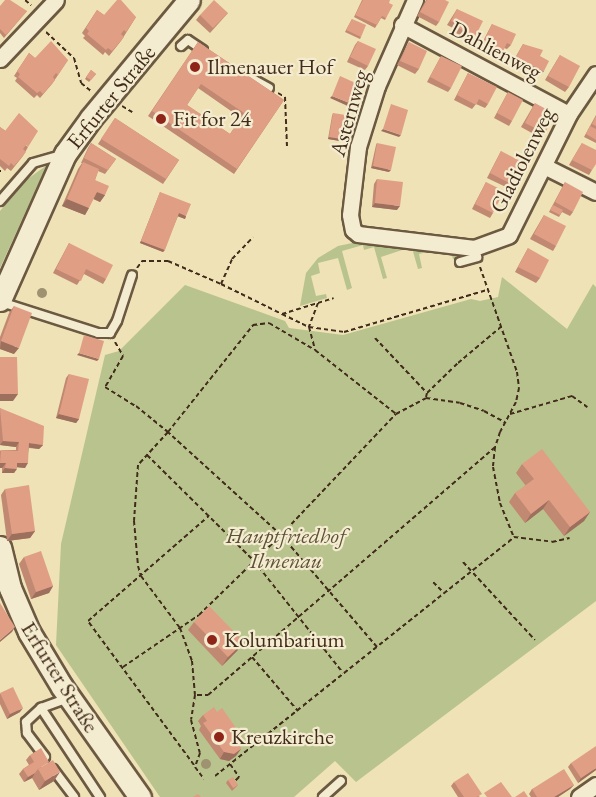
<!DOCTYPE html>
<meta charset="utf-8">
<style>
body{margin:0}
#map{position:relative;width:596px;height:797px;overflow:hidden;background:#eee2b6;font-family:"EB Garamond",serif}
div>[style]{position:absolute}
[style*='--x']{left:calc(var(--x)*1px);top:calc(var(--y)*1px);width:calc(var(--w)*1px);rotate:calc(var(--a)*1deg)}
.green>*{inset:0;background:#b9c38d}
.path>*{height:2px;margin-top:-1px;transform-origin:0;background:repeating-linear-gradient(90deg,#412b1a 0 4.5px,transparent 0 7.5px)}
.roads{filter:drop-shadow(2px 0 #6c5941) drop-shadow(-2px 0 #6c5941) drop-shadow(0 2px #6c5941) drop-shadow(0 -2px #6c5941)}
.lane>*{height:8px;margin:-4px;padding:0 4px;transform-origin:4px;border-radius:4px;background:#f4ecd0}
.street>*{height:15px;margin:-7.5px;padding:0 7.5px;transform-origin:7.5px;border-radius:7.5px;background:#f4ecd0}
.secondary>*{height:21px;margin:-10.5px;padding:0 10.5px;transform-origin:10.5px;border-radius:10.5px;background:#f4ecd0}
.trees>*{width:10px;height:10px;margin:-5px;border-radius:50%;background:#9f9270}
.wall>*{inset:0;background:#c18872}
.shaded-wall>*{inset:0;background:#9d6f5d}
.building>*{inset:0;background:#e09e85}
.dots>*{width:16px;height:16px;translate:-50% -50%;box-sizing:border-box;border:3px solid #f4ecd0;border-radius:50%}
span{translate:-50% -50%;white-space:nowrap;text-align:center;line-height:1.15;-webkit-text-stroke:4.5px #f4ecd0;paint-order:stroke}
.street-label{font-size:22px;color:#412b1a}
.poi-label{font-size:22px;color:#412b1a}
.left{translate:0 -50%;text-align:left}
.park-label{font-size:22px;color:#5f5137;font-style:italic}
</style>
<div id="map">
<div class="green">
<i style="clip-path:polygon(47px 165px,0 268px,0 211px,25px 181px)"></i>
<i style="clip-path:polygon(362px 241px,454px 251px,457px 258px,453px 259px,451px 252px,441px 254px,440px 250px,435px 250px,419px 254px,422px 268px,418px 269px,412px 248px,402px 250px,381px 257px,387px 278px,383px 279px,374px 247px,364px 250px,363px 245px,342px 251px,352px 288px,347px 290px,338px 258px,318px 263px,320px 273px,311px 276px,316px 296px,326px 294px,327px 298px,300px 306px,306px 273px,318px 258px,338px 246px)"></i>
<i style="clip-path:polygon(502px 277px,567px 329px,593px 284px,596px 287px,596px 601px,356px 782px,335px 761px,294px 797px,160px 797px,56px 645px,61px 544px,105px 355px,119px 351px,185px 285px,285px 321px,289px 328px,343px 335px,471px 299px,480px 301px,498px 297px)"></i>
</div>
<div class="path">
<i style="--x:25;--y:0;--w:8;--a:40"></i>
<i style="--x:46;--y:32;--w:38;--a:43"></i>
<i style="--x:74;--y:58;--w:26;--a:74"></i>
<i style="--x:81;--y:83;--w:14;--a:39"></i>
<i style="--x:278;--y:93;--w:8;--a:30"></i>
<i style="--x:285;--y:97;--w:49;--a:87.7"></i>
<i style="--x:122;--y:106;--w:12;--a:31"></i>
<i style="--x:0;--y:171;--w:1;--a:0"></i>
<i style="--x:480;--y:267;--w:111;--a:70.6"></i>
<i style="--x:517;--y:372;--w:16;--a:83"></i>
<i style="--x:519;--y:388;--w:14;--a:102"></i>
<i style="--x:516;--y:402;--w:34;--a:118"></i>
<i style="--x:500;--y:432;--w:16;--a:108"></i>
<i style="--x:495;--y:447;--w:20;--a:96"></i>
<i style="--x:493;--y:467;--w:37;--a:79"></i>
<i style="--x:500;--y:503;--w:37;--a:68"></i>
<i style="--x:137;--y:268;--w:9;--a:-54"></i>
<i style="--x:142;--y:261;--w:26;--a:0"></i>
<i style="--x:168;--y:261;--w:58;--a:23.5"></i>
<i style="--x:221;--y:284;--w:68;--a:26.2"></i>
<i style="--x:282;--y:314;--w:54;--a:-17.1"></i>
<i style="--x:221;--y:284;--w:27;--a:-66"></i>
<i style="--x:232;--y:259;--w:30;--a:-46"></i>
<i style="--x:318;--y:303;--w:26;--a:111"></i>
<i style="--x:309;--y:327;--w:35;--a:8"></i>
<i style="--x:344;--y:332;--w:149;--a:-16.4"></i>
<i style="--x:282;--y:314;--w:30;--a:26"></i>
<i style="--x:309;--y:327;--w:24;--a:75"></i>
<i style="--x:375;--y:338;--w:76;--a:46.6"></i>
<i style="--x:115;--y:342;--w:16;--a:60"></i>
<i style="--x:123;--y:356;--w:36;--a:120"></i>
<i style="--x:105;--y:387;--w:36;--a:32"></i>
<i style="--x:136;--y:406;--w:41;--a:39.1"></i>
<i style="--x:168;--y:432;--w:45;--a:132.3"></i>
<i style="--x:138;--y:465;--w:56;--a:94.1"></i>
<i style="--x:134;--y:521;--w:45;--a:84.9"></i>
<i style="--x:138;--y:566;--w:10;--a:73"></i>
<i style="--x:141;--y:576;--w:65;--a:53.1"></i>
<i style="--x:180;--y:628;--w:35;--a:70"></i>
<i style="--x:192;--y:661;--w:34;--a:85"></i>
<i style="--x:195;--y:695;--w:25;--a:99"></i>
<i style="--x:191;--y:720;--w:34;--a:75"></i>
<i style="--x:200;--y:753;--w:15;--a:110"></i>
<i style="--x:195;--y:767;--w:15;--a:53"></i>
<i style="--x:426;--y:397;--w:4;--a:-76"></i>
<i style="--x:427;--y:393;--w:43;--a:-44.1"></i>
<i style="--x:458;--y:363;--w:57;--a:-40.1"></i>
<i style="--x:510;--y:414;--w:65;--a:-16.2"></i>
<i style="--x:572;--y:396;--w:19;--a:36"></i>
<i style="--x:147;--y:455;--w:151;--a:44.7"></i>
<i style="--x:254;--y:561;--w:143;--a:51.5"></i>
<i style="--x:514;--y:537;--w:38;--a:7"></i>
<i style="--x:552;--y:542;--w:18;--a:-13"></i>
<i style="--x:463;--y:562;--w:106;--a:47.3"></i>
<i style="--x:433;--y:582;--w:16;--a:45"></i>
<i style="--x:377;--y:647;--w:148;--a:-130.6"></i>
<i style="--x:281;--y:535;--w:153;--a:-137.7"></i>
<i style="--x:168;--y:432;--w:137;--a:-51.5"></i>
<i style="--x:253;--y:325;--w:16;--a:-7"></i>
<i style="--x:269;--y:323;--w:53;--a:30.4"></i>
<i style="--x:315;--y:350;--w:103;--a:38.3"></i>
<i style="--x:396;--y:414;--w:34;--a:-28"></i>
<i style="--x:426;--y:398;--w:34;--a:8"></i>
<i style="--x:460;--y:403;--w:25;--a:18"></i>
<i style="--x:484;--y:411;--w:24;--a:28"></i>
<i style="--x:252;--y:657;--w:71;--a:49.6"></i>
<i style="--x:123;--y:667;--w:92;--a:-34.4"></i>
<i style="--x:199;--y:615;--w:115;--a:-44.3"></i>
<i style="--x:281;--y:535;--w:167;--a:-46.5"></i>
<i style="--x:197;--y:695;--w:11;--a:0"></i>
<i style="--x:208;--y:695;--w:379;--a:-40.8"></i>
<i style="--x:230;--y:764;--w:16;--a:55"></i>
<i style="--x:239;--y:777;--w:6;--a:135"></i>
<i style="--x:194;--y:765;--w:179;--a:-126.4"></i>
<i style="--x:88;--y:621;--w:160;--a:-41"></i>
<i style="--x:215;--y:776;--w:383;--a:-38.6"></i>
</div>
<div class="roads">
<div class="lane">
<i style="--x:181;--y:46;--w:9;--a:-41"></i>
<i style="--x:188;--y:40;--w:18;--a:34"></i>
<i style="--x:247;--y:76;--w:25;--a:29"></i>
<i style="--x:0;--y:201;--w:50;--a:-49"></i>
<i style="--x:33;--y:163;--w:29;--a:-16"></i>
<i style="--x:460;--y:262;--w:18;--a:-16"></i>
<i style="--x:477;--y:257;--w:9;--a:-108"></i>
<i style="--x:1;--y:302;--w:102;--a:17.7"></i>
<i style="--x:98;--y:333;--w:12;--a:0"></i>
<i style="--x:110;--y:333;--w:14;--a:-60"></i>
<i style="--x:117;--y:321;--w:48;--a:-71.9"></i>
<i style="--x:41;--y:708;--w:107;--a:56.5"></i>
<i style="--x:45;--y:757;--w:30;--a:-127"></i>
<i style="--x:27;--y:733;--w:11;--a:-95"></i>
<i style="--x:26;--y:722;--w:21;--a:-43"></i>
<i style="--x:41;--y:708;--w:29;--a:-20"></i>
<i style="--x:53;--y:769;--w:35;--a:53"></i>
<i style="--x:323;--y:797;--w:24;--a:-42"></i>
</div>
<div class="street">
<i style="--x:415;--y:0;--w:94;--a:113.8"></i>
<i style="--x:377;--y:86;--w:64;--a:107.3"></i>
<i style="--x:358;--y:147;--w:68;--a:96.7"></i>
<i style="--x:350;--y:215;--w:15;--a:79"></i>
<i style="--x:353;--y:230;--w:6;--a:39"></i>
<i style="--x:358;--y:234;--w:117;--a:6.9"></i>
<i style="--x:474;--y:248;--w:37;--a:-20"></i>
<i style="--x:509;--y:235;--w:135;--a:-63.6"></i>
<i style="--x:569;--y:114;--w:48;--a:-56"></i>
<i style="--x:402;--y:25;--w:189;--a:28.1"></i>
<i style="--x:0;--y:59;--w:81;--a:-46.5"></i>
<i style="--x:544;--y:166;--w:58;--a:26.6"></i>
<i style="--x:579;--y:797;--w:21;--a:-35"></i>
</div>
<div class="secondary">
<i style="--x:0;--y:300;--w:160;--a:-66"></i>
<i style="--x:65;--y:154;--w:44;--a:-54.2"></i>
<i style="--x:91;--y:118;--w:153;--a:-50.3"></i>
<i style="--x:0;--y:547;--w:42;--a:76.3"></i>
<i style="--x:10;--y:588;--w:48;--a:66.6"></i>
<i style="--x:29;--y:632;--w:64;--a:59"></i>
<i style="--x:62;--y:687;--w:135;--a:54.7"></i>
</div>
</div>
<div class="trees">
<i style="left:42px;top:293px"></i>
<i style="left:206px;top:764px"></i>
</div>
<div class="wall">
<i style="clip-path:polygon(362px 0,389px 3px,386px 18px,385px 20px,381px 18px,375px 28px,354px 17px)"></i>
<i style="clip-path:polygon(426px 0,445px 0,439px 22px,436px 26px,417px 16px)"></i>
<i style="clip-path:polygon(0 6px,27px 11px,4px 38px,0 33px)"></i>
<i style="clip-path:polygon(457px 9px,475px 37px,471px 41px,456px 33px,457px 30px,447px 25px)"></i>
<i style="clip-path:polygon(97px 10px,104px 15px,136px 17px,121px 41px,109px 56px,105px 52px,103px 55px,83px 38px,85px 36px,82px 33px)"></i>
<i style="clip-path:polygon(228px 13px,210px 33px,196px 20px,200px 15px)"></i>
<i style="clip-path:polygon(352px 19px,361px 37px,360px 39px,345px 32px)"></i>
<i style="clip-path:polygon(492px 24px,511px 45px,507px 49px,504px 48px,498px 59px,479px 49px)"></i>
<i style="clip-path:polygon(358px 41px,368px 66px,365px 70px,347px 62px,355px 45px)"></i>
<i style="clip-path:polygon(evenodd,198px 42px,284px 100px,234px 174px,148px 116px,198px 42px,198px 88px,241px 118px,230px 134px,187px 105px,198px 88px)"></i>
<i style="clip-path:polygon(409px 42px,419px 69px,415px 74px,397px 65px)"></i>
<i style="clip-path:polygon(523px 44px,540px 56px,541px 75px,522px 68px,521px 70px,511px 65px)"></i>
<i style="clip-path:polygon(29px 53px,35px 58px,68px 60px,52px 84px,40px 98px,37px 95px,34px 98px,15px 81px,17px 78px,14px 76px)"></i>
<i style="clip-path:polygon(560px 55px,569px 87px,565px 92px,545px 80px)"></i>
<i style="clip-path:polygon(441px 56px,451px 88px,448px 92px,427px 82px)"></i>
<i style="clip-path:polygon(91px 70px,96px 74px,89px 82px,85px 79px)"></i>
<i style="clip-path:polygon(468px 73px,488px 104px,485px 108px,476px 104px,472px 109px,454px 100px)"></i>
<i style="clip-path:polygon(508px 92px,512px 121px,509px 126px,494px 118px)"></i>
<i style="clip-path:polygon(535px 103px,545px 133px,541px 138px,521px 127px)"></i>
<i style="clip-path:polygon(333px 113px,348px 140px,346px 142px,328px 139px,332px 116px)"></i>
<i style="clip-path:polygon(596px 115px,596px 143px,584px 137px)"></i>
<i style="clip-path:polygon(115px 118px,179px 160px,163px 184px,98px 144px)"></i>
<i style="clip-path:polygon(0 127px,28px 147px,23px 156px,11px 171px,7px 168px,5px 171px,0 166px)"></i>
<i style="clip-path:polygon(91px 143px,116px 159px,105px 174px,98px 171px,95px 180px,105px 195px,100px 202px,93px 199px,85px 215px,62px 206px,78px 169px,82px 163px,81px 163px,88px 148px)"></i>
<i style="clip-path:polygon(377px 143px,389px 172px,371px 168px,376px 145px)"></i>
<i style="clip-path:polygon(582px 143px,592px 170px,589px 175px,569px 165px)"></i>
<i style="clip-path:polygon(501px 151px,511px 184px,508px 188px,487px 178px)"></i>
<i style="clip-path:polygon(377px 179px,397px 210px,372px 207px,374px 184px)"></i>
<i style="clip-path:polygon(486px 182px,493px 213px,490px 218px,472px 209px)"></i>
<i style="clip-path:polygon(565px 182px,573px 212px,570px 216px,562px 212px,559px 217px,549px 212px)"></i>
<i style="clip-path:polygon(160px 192px,186px 216px,185px 219px,178px 216px,163px 252px,140px 243px)"></i>
<i style="clip-path:polygon(544px 215px,556px 246px,553px 251px,530px 239px)"></i>
<i style="clip-path:polygon(69px 243px,106px 279px,103px 284px,84px 274px,77px 285px,53px 273px)"></i>
<i style="clip-path:polygon(528px 248px,540px 278px,536px 283px,515px 272px)"></i>
<i style="clip-path:polygon(14px 306px,14px 354px,0 349px,0 337px,9px 313px)"></i>
<i style="clip-path:polygon(69px 374px,79px 419px,76px 423px,56px 418px,66px 378px)"></i>
<i style="clip-path:polygon(0 408px,43px 445px,39px 449px,29px 448px,25px 468px,17px 467px,14px 473px,2px 473px,2px 468px,0 468px,0 451px,1px 450px,16px 450px,16px 447px,0 445px)"></i>
<i style="clip-path:polygon(522px 464px,590px 512px,584px 521px,564px 536px,543px 509px,525px 523px,509px 502px,515px 493px,526px 486px,516px 473px)"></i>
<i style="clip-path:polygon(5px 489px,35px 531px,30px 538px,7px 541px,1px 495px)"></i>
<i style="clip-path:polygon(24px 557px,53px 586px,49px 593px,31px 599px,19px 564px)"></i>
<i style="clip-path:polygon(194px 622px,244px 642px,237px 651px,222px 666px,188px 630px)"></i>
<i style="clip-path:polygon(0 693px,20px 712px,7px 719px,0 704px)"></i>
<i style="clip-path:polygon(217px 712px,243px 738px,240px 742px,236px 756px,229px 761px,220px 759px,199px 730px,201px 726px,198px 721px,203px 715px)"></i>
<i style="clip-path:polygon(30px 755px,54px 781px,39px 790px,32px 778px,24px 782px,19px 774px,23px 769px,29px 765px,26px 760px)"></i>
<i style="clip-path:polygon(571px 763px,596px 770px,578px 783px,568px 767px)"></i>
<i style="clip-path:polygon(228px 780px,238px 785px,232px 791px,226px 783px)"></i>
<i style="clip-path:polygon(454px 782px,480px 797px,458px 797px,451px 786px)"></i>
<i style="clip-path:polygon(574px 785px,570px 789px,558px 797px,531px 797px,529px 794px,532px 789px)"></i>
</div>
<div class="shaded-wall">
<i style="clip-path:polygon(525px 63px,544px 71px,541px 75px,522px 68px)"></i>
<i style="clip-path:polygon(332px 96px,352px 104px,350px 107px,330px 98px)"></i>
<i style="clip-path:polygon(383px 129px,401px 135px,399px 137px,381px 131px)"></i>
<i style="clip-path:polygon(329px 137px,348px 140px,346px 142px,328px 139px)"></i>
<i style="clip-path:polygon(373px 166px,391px 170px,389px 172px,371px 168px)"></i>
<i style="clip-path:polygon(97px 192px,105px 195px,100px 202px,92px 198px)"></i>
<i style="clip-path:polygon(67px 199px,89px 208px,85px 215px,62px 206px)"></i>
<i style="clip-path:polygon(375px 203px,400px 206px,397px 210px,372px 207px)"></i>
<i style="clip-path:polygon(179px 213px,186px 216px,185px 219px,177px 216px)"></i>
<i style="clip-path:polygon(141px 241px,165px 250px,163px 252px,140px 243px)"></i>
<i style="clip-path:polygon(1px 341px,19px 348px,14px 354px,0 349px)"></i>
<i style="clip-path:polygon(79px 353px,99px 359px,97px 361px,77px 355px)"></i>
<i style="clip-path:polygon(0 394px,18px 394px,13px 401px,0 401px)"></i>
<i style="clip-path:polygon(59px 414px,79px 419px,76px 423px,56px 418px)"></i>
<i style="clip-path:polygon(3px 441px,19px 442px,16px 447px,0 445px)"></i>
<i style="clip-path:polygon(29px 443px,43px 445px,39px 449px,26px 447px)"></i>
<i style="clip-path:polygon(0 463px,6px 463px,2px 468px,0 468px)"></i>
<i style="clip-path:polygon(17px 463px,28px 463px,25px 468px,14px 467px)"></i>
<i style="clip-path:polygon(5px 468px,17px 469px,14px 473px,2px 473px)"></i>
<i style="clip-path:polygon(549px 500px,543px 509px,525px 523px,531px 514px)"></i>
<i style="clip-path:polygon(590px 512px,584px 521px,564px 536px,570px 527px)"></i>
<i style="clip-path:polygon(35px 531px,30px 538px,7px 541px,12px 534px)"></i>
<i style="clip-path:polygon(53px 586px,49px 593px,31px 599px,36px 592px)"></i>
<i style="clip-path:polygon(15px 627px,12px 632px,0 642px,0 640px)"></i>
<i style="clip-path:polygon(244px 642px,237px 651px,222px 666px,228px 657px)"></i>
<i style="clip-path:polygon(23px 708px,20px 712px,7px 719px,10px 714px)"></i>
<i style="clip-path:polygon(241px 749px,236px 756px,229px 761px,220px 759px,224px 752px)"></i>
<i style="clip-path:polygon(596px 768px,596px 770px,578px 783px,581px 778px)"></i>
<i style="clip-path:polygon(60px 772px,54px 781px,39px 790px,45px 781px)"></i>
<i style="clip-path:polygon(35px 773px,32px 778px,24px 782px,28px 777px)"></i>
<i style="clip-path:polygon(574px 785px,570px 789px,558px 797px,554px 797px)"></i>
</div>
<div class="building">
<i style="clip-path:polygon(5px 0,10px 0,27px 11px,6px 35px,0 29px,0 6px)"></i>
<i style="clip-path:polygon(117px 0,121px 0,136px 17px,126px 32px,124px 30px,121px 34px,124px 37px,112px 51px,108px 48px,106px 50px,87px 34px,89px 31px,86px 28px,97px 10px,104px 15px)"></i>
<i style="clip-path:polygon(214px 0,228px 13px,213px 28px,200px 15px)"></i>
<i style="clip-path:polygon(363px 0,390px 0,389px 3px,393px 5px,386px 18px,382px 16px,377px 25px,355px 15px)"></i>
<i style="clip-path:polygon(427px 0,445px 0,449px 2px,439px 22px,420px 12px)"></i>
<i style="clip-path:polygon(457px 9px,483px 21px,475px 37px,459px 28px,460px 26px,451px 21px)"></i>
<i style="clip-path:polygon(352px 19px,366px 25px,361px 37px,346px 30px)"></i>
<i style="clip-path:polygon(492px 24px,516px 34px,511px 45px,507px 43px,501px 55px,482px 45px)"></i>
<i style="clip-path:polygon(51px 41px,68px 60px,58px 75px,56px 73px,53px 77px,55px 80px,43px 94px,40px 91px,37px 93px,18px 77px,20px 74px,17px 71px,29px 53px,35px 58px)"></i>
<i style="clip-path:polygon(358px 41px,376px 49px,368px 66px,350px 57px)"></i>
<i style="clip-path:polygon(evenodd,198px 42px,284px 100px,237px 169px,152px 111px,198px 42px,201px 84px,244px 113px,230px 134px,187px 105px,201px 84px)"></i>
<i style="clip-path:polygon(409px 42px,427px 51px,419px 69px,400px 61px)"></i>
<i style="clip-path:polygon(523px 44px,543px 50px,540px 56px,549px 61px,544px 71px,525px 63px,524px 66px,514px 61px)"></i>
<i style="clip-path:polygon(560px 55px,580px 66px,569px 87px,548px 76px)"></i>
<i style="clip-path:polygon(441px 56px,462px 66px,451px 88px,430px 77px)"></i>
<i style="clip-path:polygon(91px 70px,96px 74px,91px 80px,86px 77px)"></i>
<i style="clip-path:polygon(468px 73px,497px 87px,488px 104px,479px 99px,476px 105px,457px 95px)"></i>
<i style="clip-path:polygon(340px 76px,360px 85px,352px 104px,332px 96px)"></i>
<i style="clip-path:polygon(508px 92px,523px 100px,512px 121px,497px 113px)"></i>
<i style="clip-path:polygon(535px 103px,555px 114px,545px 133px,525px 123px)"></i>
<i style="clip-path:polygon(391px 104px,408px 110px,401px 135px,383px 129px)"></i>
<i style="clip-path:polygon(19px 113px,38px 131px,28px 147px,26px 145px,23px 149px,26px 152px,14px 166px,11px 163px,9px 166px,0 159px,0 127px,5px 131px)"></i>
<i style="clip-path:polygon(333px 113px,352px 116px,348px 140px,329px 137px)"></i>
<i style="clip-path:polygon(596px 116px,596px 126px,592px 124px)"></i>
<i style="clip-path:polygon(115px 118px,179px 160px,166px 179px,101px 139px)"></i>
<i style="clip-path:polygon(590px 126px,596px 129px,596px 140px,586px 134px)"></i>
<i style="clip-path:polygon(91px 143px,116px 159px,108px 170px,84px 158px)"></i>
<i style="clip-path:polygon(377px 143px,396px 147px,391px 170px,373px 166px)"></i>
<i style="clip-path:polygon(582px 143px,596px 150px,596px 164px,592px 170px,572px 160px)"></i>
<i style="clip-path:polygon(501px 151px,522px 162px,511px 184px,490px 173px)"></i>
<i style="clip-path:polygon(83px 162px,99px 169px,95px 180px,109px 186px,105px 195px,97px 192px,89px 208px,67px 199px)"></i>
<i style="clip-path:polygon(377px 179px,403px 182px,400px 206px,375px 203px)"></i>
<i style="clip-path:polygon(486px 182px,504px 191px,493px 213px,475px 204px)"></i>
<i style="clip-path:polygon(565px 182px,583px 192px,573px 212px,555px 202px)"></i>
<i style="clip-path:polygon(160px 192px,191px 204px,186px 216px,179px 213px,165px 250px,141px 241px)"></i>
<i style="clip-path:polygon(553px 205px,563px 210px,560px 215px,550px 210px)"></i>
<i style="clip-path:polygon(544px 215px,566px 226px,556px 246px,534px 234px)"></i>
<i style="clip-path:polygon(69px 243px,113px 265px,106px 279px,86px 269px,81px 281px,56px 269px)"></i>
<i style="clip-path:polygon(528px 248px,549px 260px,540px 278px,518px 267px)"></i>
<i style="clip-path:polygon(14px 306px,32px 313px,19px 348px,1px 341px)"></i>
<i style="clip-path:polygon(84px 335px,104px 341px,99px 359px,79px 353px)"></i>
<i style="clip-path:polygon(0 357px,17px 357px,18px 394px,0 394px)"></i>
<i style="clip-path:polygon(69px 374px,89px 379px,79px 419px,59px 414px)"></i>
<i style="clip-path:polygon(0 408px,44px 426px,43px 445px,29px 443px,28px 463px,17px 463px,17px 469px,5px 468px,6px 463px,0 463px,1px 450px,18px 451px,19px 442px,3px 441px)"></i>
<i style="clip-path:polygon(542px 449px,590px 512px,570px 527px,549px 500px,531px 514px,515px 493px,534px 479px,522px 464px)"></i>
<i style="clip-path:polygon(29px 485px,35px 531px,12px 534px,5px 489px)"></i>
<i style="clip-path:polygon(41px 551px,53px 586px,36px 592px,24px 557px)"></i>
<i style="clip-path:polygon(0 603px,15px 627px,0 640px)"></i>
<i style="clip-path:polygon(209px 606px,244px 642px,228px 657px,194px 622px)"></i>
<i style="clip-path:polygon(13px 687px,23px 708px,10px 714px,0 693px)"></i>
<i style="clip-path:polygon(214px 707px,217px 712px,222px 708px,243px 738px,240px 740px,241px 749px,234px 754px,224px 752px,203px 723px,207px 721px,203px 715px)"></i>
<i style="clip-path:polygon(596px 746px,596px 768px,581px 778px,571px 763px)"></i>
<i style="clip-path:polygon(41px 748px,49px 762px,38px 769px,35px 773px,28px 777px,23px 769px,34px 762px,30px 755px)"></i>
<i style="clip-path:polygon(53px 760px,60px 772px,45px 781px,38px 769px)"></i>
<i style="clip-path:polygon(564px 769px,574px 785px,554px 797px,537px 797px,532px 789px)"></i>
<i style="clip-path:polygon(468px 773px,482px 794px,477px 797px,464px 797px,454px 782px)"></i>
<i style="clip-path:polygon(233px 777px,238px 785px,233px 788px,228px 780px)"></i>
<i style="clip-path:polygon(501px 782px,512px 797px,487px 797px,484px 793px)"></i>
<i style="clip-path:polygon(524px 791px,528px 797px,515px 797px)"></i>
<i style="clip-path:polygon(198px 794px,201px 797px,193px 797px)"></i>
</div>
<div class="dots">
<i style="left:195px;top:67px;background:#8f2418"></i>
<i style="left:161px;top:119px;background:#8f2418"></i>
<i style="left:212px;top:640px;background:#8f2418"></i>
<i style="left:219px;top:737px;background:#8f2418"></i>
</div>
<div class="street-label">
<span style="left:496px;top:50px;rotate:28deg">Dahlienweg</span>
<span style="left:111px;top:97px;rotate:-51deg">Erfurter Straße</span>
<span style="left:349px;top:113px;rotate:-74deg">Asternweg</span>
<span style="left:522px;top:160px;rotate:-63deg">Gladiolenweg</span>
<span style="left:60px;top:677px;rotate:58deg">Erfurter Straße</span>
</div>
<div class="poi-label">
<span class="left" style="left:207px;top:67px">Ilmenauer Hof</span>
<span class="left" style="left:173px;top:119px">Fit for 24</span>
<span class="left" style="left:224px;top:640px">Kolumbarium</span>
<span class="left" style="left:231px;top:737px">Kreuzkirche</span>
</div>
<div class="park-label">
<span style="left:286px;top:548px">Hauptfriedhof<br>Ilmenau</span>
</div>
</div>
